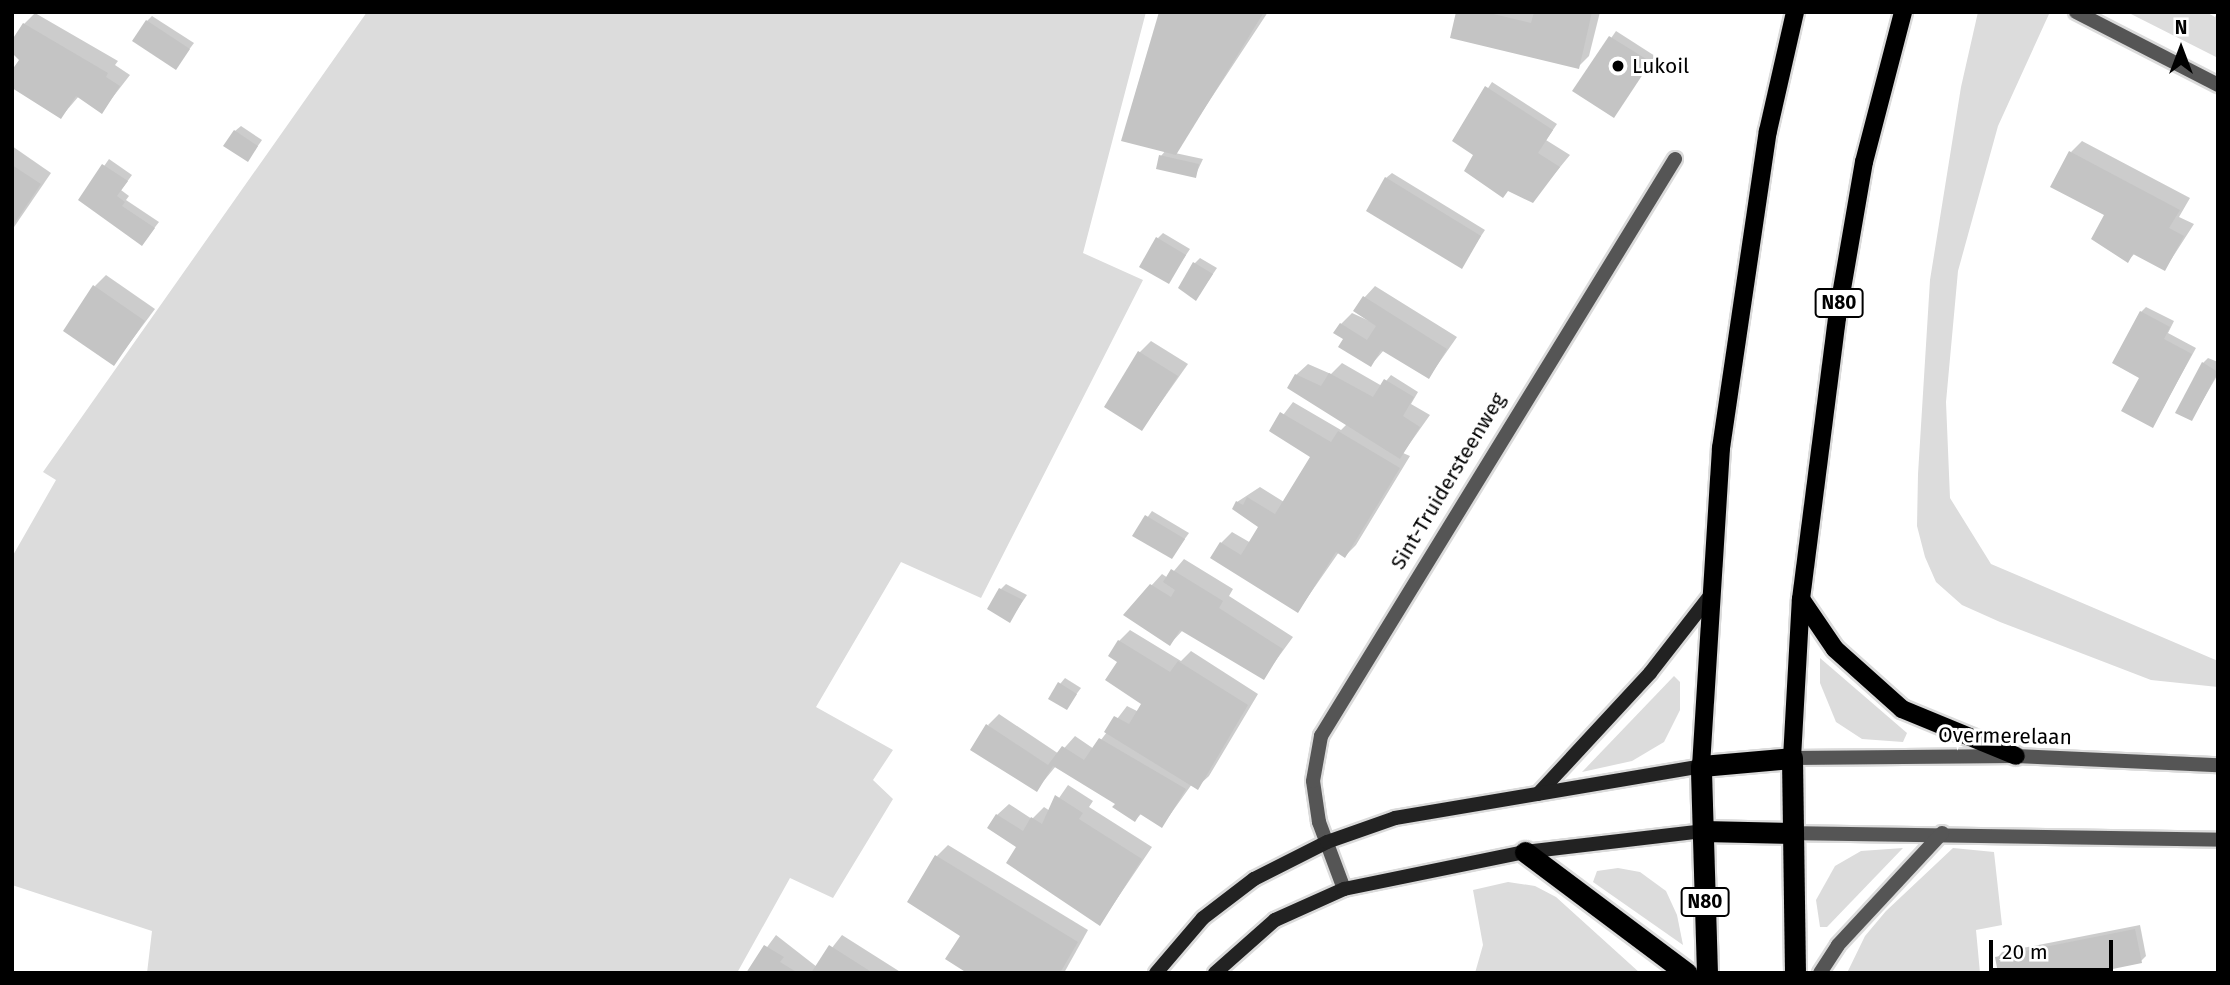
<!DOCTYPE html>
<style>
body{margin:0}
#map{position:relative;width:2230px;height:985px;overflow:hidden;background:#fff;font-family:"Fira Sans",sans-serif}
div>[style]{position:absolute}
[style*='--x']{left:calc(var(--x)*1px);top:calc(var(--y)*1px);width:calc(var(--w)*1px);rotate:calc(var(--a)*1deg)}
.green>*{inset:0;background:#dcdcdc}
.shadow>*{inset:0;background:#0003}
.building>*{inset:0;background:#c4c4c4}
.roads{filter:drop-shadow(2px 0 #dbdbdb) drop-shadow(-2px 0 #dbdbdb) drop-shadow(0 2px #dbdbdb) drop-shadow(0 -2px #dbdbdb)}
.street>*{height:14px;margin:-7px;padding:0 7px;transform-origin:7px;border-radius:7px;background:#555}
.secondary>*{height:14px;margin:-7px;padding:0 7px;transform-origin:7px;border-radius:7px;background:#222}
.primary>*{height:18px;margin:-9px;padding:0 9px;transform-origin:9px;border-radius:9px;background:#000}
.highway>*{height:21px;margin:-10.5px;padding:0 10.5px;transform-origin:10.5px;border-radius:10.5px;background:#000}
.dots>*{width:19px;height:19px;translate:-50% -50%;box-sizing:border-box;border:4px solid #fff;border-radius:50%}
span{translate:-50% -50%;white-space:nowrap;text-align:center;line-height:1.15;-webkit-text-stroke:6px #fff;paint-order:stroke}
.shield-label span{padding:2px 5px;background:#fff;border:2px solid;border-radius:5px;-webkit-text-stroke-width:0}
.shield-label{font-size:19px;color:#000;font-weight:700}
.poi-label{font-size:21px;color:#000}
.left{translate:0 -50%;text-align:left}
.street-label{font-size:21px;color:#000}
.frame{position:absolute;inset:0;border:14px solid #000;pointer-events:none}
.north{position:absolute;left:2146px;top:14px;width:70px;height:70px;-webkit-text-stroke:5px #fff;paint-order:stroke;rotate:0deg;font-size:19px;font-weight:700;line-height:28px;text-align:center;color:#000}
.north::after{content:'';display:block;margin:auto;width:24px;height:32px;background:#000;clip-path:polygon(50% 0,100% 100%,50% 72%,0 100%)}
.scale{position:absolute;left:1989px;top:940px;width:124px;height:32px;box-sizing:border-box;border:4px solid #000;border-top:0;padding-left:9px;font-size:21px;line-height:24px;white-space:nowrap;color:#000;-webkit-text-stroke:5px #fff;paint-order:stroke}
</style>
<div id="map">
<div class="green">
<i style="clip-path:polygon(367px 12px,1146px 12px,1083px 253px,1143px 280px,981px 598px,901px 562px,816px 707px,893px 750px,873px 780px,893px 799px,833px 898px,790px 878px,737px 973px,147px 973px,152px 931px,12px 885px,12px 557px,56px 480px,43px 472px)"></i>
<i style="clip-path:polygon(1978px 12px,2049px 14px,1998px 126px,1958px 271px,1946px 402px,1950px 498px,1991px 564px,2218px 661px,2218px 687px,2151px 680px,2000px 622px,1962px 605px,1936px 582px,1925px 557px,1917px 526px,1918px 474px,1930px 280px,1961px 87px)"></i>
<i style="clip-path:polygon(2127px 12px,2206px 12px,2215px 17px,2218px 12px,2218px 58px)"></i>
<i style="clip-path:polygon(1820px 658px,1907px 733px,1903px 742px,1862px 739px,1836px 722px,1820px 683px)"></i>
<i style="clip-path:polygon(1674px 676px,1680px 682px,1680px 710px,1664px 742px,1632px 761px,1582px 772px)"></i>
<i style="clip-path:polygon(1903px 848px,1827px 927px,1820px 927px,1816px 900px,1835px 866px,1861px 851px)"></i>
<i style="clip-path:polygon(1953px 848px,1994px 852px,2002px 925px,1976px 930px,1980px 973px,1847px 973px,1865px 936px,1886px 911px)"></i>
<i style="clip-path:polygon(1618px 868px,1640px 872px,1666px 891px,1677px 915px,1683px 945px,1593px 882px,1597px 871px)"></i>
<i style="clip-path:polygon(1508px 882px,1535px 886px,1556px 897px,1640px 973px,1475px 973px,1483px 945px,1473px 890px)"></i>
</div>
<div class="shadow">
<i style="clip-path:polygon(1161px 12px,1268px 12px,1175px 153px,1203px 159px,1195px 176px,1161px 156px,1166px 150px)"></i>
<i style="clip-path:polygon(1458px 12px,1600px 12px,1589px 56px,1578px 67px)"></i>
<i style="clip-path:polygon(35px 13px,118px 61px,115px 65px,130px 75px,102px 111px,79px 96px,61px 117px,22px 60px,24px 24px)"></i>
<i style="clip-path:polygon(152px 16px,194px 43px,176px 67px,147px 21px)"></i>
<i style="clip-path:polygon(1616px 31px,1655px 56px,1613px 116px,1575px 91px)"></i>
<i style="clip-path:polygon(1492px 82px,1557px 124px,1546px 140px,1570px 155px,1533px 200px,1454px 140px)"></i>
<i style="clip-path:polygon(241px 126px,262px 140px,248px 160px,235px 131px)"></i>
<i style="clip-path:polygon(2082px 141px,2190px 198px,2179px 217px,2194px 224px,2165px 269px,2135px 253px,2128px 261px,2093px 239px,2107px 214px,2071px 152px)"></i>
<i style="clip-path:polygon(12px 146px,51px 173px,12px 230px)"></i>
<i style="clip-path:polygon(109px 159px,132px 175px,121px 190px,129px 196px,126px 200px,159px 222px,142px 244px,81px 199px)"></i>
<i style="clip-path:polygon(1392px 173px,1485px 230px,1461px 266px,1386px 178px)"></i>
<i style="clip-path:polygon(1163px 233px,1190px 249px,1168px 282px,1158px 238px)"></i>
<i style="clip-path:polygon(1200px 258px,1217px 268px,1196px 299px,1195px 263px)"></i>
<i style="clip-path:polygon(106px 275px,155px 309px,114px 364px,95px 286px)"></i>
<i style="clip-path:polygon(1375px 286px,1457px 337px,1429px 377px,1384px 350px,1371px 365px,1345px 338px,1341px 324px,1352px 313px,1376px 324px,1364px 298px)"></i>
<i style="clip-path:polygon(2146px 307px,2174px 321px,2168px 333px,2196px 348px,2153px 426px,2142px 377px,2141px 312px)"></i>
<i style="clip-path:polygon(1151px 341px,1188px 364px,1142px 429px,1139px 353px)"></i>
<i style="clip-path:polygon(2208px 358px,2218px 362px,2218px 374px,2192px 419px,2203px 363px)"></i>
<i style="clip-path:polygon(1342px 363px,1382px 386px,1391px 375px,1418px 392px,1411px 404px,1430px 415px,1403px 453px,1410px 456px,1356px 545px,1345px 556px,1339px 552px,1298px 611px,1221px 543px,1232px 532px,1251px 543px,1260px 528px,1237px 502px,1260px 487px,1284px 502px,1313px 457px,1271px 431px,1293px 402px,1341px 430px,1347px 424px,1296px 375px,1308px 364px,1331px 374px)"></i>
<i style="clip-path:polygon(1152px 511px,1189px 533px,1172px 557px,1134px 536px)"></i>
<i style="clip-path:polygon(1184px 559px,1233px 589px,1229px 596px,1293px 637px,1263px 678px,1183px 630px,1170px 644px,1151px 586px,1162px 574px,1168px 578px)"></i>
<i style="clip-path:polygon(1006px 584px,1027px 595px,1010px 620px,1001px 589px)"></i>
<i style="clip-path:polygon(1130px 630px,1181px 661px,1191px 651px,1258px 694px,1209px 776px,1197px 787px,1192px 784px,1162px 826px,1142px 813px,1135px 820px,1117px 803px,1056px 766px,1037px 789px,988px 725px,999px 714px,1059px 754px,1075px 736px,1094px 749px,1127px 706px,1139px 712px,1144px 704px,1120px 661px,1119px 641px)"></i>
<i style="clip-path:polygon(1065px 678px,1081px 688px,1066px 708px,1060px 684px)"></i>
<i style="clip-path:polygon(1068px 785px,1093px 801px,1089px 807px,1152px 847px,1100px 924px,1019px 846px,997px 815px,1009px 804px,1032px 819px,1044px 807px,1050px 811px)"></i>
<i style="clip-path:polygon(948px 845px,1088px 930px,1064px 973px,971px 973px,937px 856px)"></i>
<i style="clip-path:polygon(2140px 925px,2146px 956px,2141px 961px,1997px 958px,2002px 952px)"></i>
<i style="clip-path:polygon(776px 935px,817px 967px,842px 935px,902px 973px,748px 973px)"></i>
</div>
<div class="building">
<i style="clip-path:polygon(1159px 12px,1264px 12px,1176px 155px,1121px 141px)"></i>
<i style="clip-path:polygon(1456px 12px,1485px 12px,1531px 23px,1534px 12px,1592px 12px,1579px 69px,1450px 38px)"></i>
<i style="clip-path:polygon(146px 20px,190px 49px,176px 70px,132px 41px)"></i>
<i style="clip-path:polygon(23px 23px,108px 73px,106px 77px,120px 86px,102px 114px,76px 96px,61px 119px,12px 88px,12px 70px,19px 60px,12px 53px,12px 40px)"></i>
<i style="clip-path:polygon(1609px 36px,1651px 62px,1614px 118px,1572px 91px)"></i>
<i style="clip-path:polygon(1485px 86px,1553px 130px,1538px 153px,1560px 167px,1533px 203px,1508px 191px,1503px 198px,1464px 171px,1473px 155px,1452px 141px)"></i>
<i style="clip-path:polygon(234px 130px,258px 146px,248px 162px,223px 146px)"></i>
<i style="clip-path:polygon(2069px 151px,2180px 210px,2169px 228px,2184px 236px,2165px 271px,2133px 254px,2128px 263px,2091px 239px,2104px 215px,2050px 187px)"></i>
<i style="clip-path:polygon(1159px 155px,1199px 164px,1196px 178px,1156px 169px)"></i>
<i style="clip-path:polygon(102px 164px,128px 181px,117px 196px,125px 202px,122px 206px,155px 228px,142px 246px,78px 200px)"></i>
<i style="clip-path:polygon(12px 165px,41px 184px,12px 227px)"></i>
<i style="clip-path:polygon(1385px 177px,1481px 236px,1462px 269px,1366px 211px)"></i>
<i style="clip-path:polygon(1156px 237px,1186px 255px,1169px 284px,1139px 267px)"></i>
<i style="clip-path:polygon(1193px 262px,1213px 274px,1196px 301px,1178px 288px)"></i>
<i style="clip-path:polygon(93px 285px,145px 321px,114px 366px,63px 331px)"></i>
<i style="clip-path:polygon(1363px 296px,1447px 349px,1429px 379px,1381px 350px,1371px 367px,1338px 347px,1343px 339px,1333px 333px,1340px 323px,1367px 340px,1376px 326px,1353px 311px)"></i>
<i style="clip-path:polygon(2140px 311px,2170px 327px,2164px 339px,2192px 354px,2153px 428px,2121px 411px,2139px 378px,2112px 363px)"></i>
<i style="clip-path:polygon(1138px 351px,1178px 376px,1142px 431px,1104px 407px)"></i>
<i style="clip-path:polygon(2202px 362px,2218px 372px,2192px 421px,2175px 413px)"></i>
<i style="clip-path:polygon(1329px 373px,1373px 397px,1384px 379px,1414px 397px,1403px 416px,1420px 427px,1400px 459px,1287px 388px,1295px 374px,1321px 386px)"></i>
<i style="clip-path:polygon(1280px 412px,1331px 442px,1338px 431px,1400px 468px,1345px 558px,1336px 552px,1298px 613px,1210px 558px,1220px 542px,1241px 555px,1258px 527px,1232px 509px,1236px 501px,1243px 505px,1247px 497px,1275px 514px,1310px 457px,1269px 431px)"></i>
<i style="clip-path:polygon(1145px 515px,1185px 539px,1172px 559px,1132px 536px)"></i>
<i style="clip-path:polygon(1171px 569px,1223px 601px,1219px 608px,1283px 649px,1264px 680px,1180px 630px,1170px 646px,1123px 615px,1150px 584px,1171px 597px,1175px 590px,1163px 582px)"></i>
<i style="clip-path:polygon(999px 588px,1023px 600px,1010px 623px,987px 609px)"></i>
<i style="clip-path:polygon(1118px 640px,1170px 672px,1178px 661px,1248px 705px,1198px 790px,1104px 732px,1114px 716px,1129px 724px,1141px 704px,1105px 680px,1117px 662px,1108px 656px)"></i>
<i style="clip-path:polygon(1058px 682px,1077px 694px,1067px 710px,1048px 699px)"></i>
<i style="clip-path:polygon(986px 724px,1048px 765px,1062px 746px,1084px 760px,1099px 738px,1186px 789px,1162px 828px,1140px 814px,1135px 822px,1112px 807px,1115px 804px,1053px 766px,1037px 792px,970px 750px)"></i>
<i style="clip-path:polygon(1055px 795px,1083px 813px,1079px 819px,1142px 859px,1100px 926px,1006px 863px,1016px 847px,987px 828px,996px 814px,1023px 831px,1031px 817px,1042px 824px)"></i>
<i style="clip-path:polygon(935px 855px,1078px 942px,1060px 973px,967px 973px,945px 959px,960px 936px,907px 902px)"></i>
<i style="clip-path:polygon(2135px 929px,2142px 963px,2093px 973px,1998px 973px,1995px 957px)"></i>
<i style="clip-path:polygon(764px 945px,784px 957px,780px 962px,798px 973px,746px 973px)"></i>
<i style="clip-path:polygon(829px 945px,873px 973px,811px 973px)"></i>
</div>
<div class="roads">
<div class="street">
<i style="--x:2076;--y:12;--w:160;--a:27.2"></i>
<i style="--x:1792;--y:758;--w:224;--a:-0.5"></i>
<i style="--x:2016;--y:756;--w:202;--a:2.6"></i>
<i style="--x:1792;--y:833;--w:426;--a:0.9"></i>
<i style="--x:1344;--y:889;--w:72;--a:-110.5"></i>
<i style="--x:1319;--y:822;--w:41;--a:-98.3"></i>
<i style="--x:1313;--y:781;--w:46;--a:-79.9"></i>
<i style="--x:1321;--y:736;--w:677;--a:-58.47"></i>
<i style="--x:1820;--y:973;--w:33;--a:-57"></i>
<i style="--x:1838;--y:945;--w:153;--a:-47.1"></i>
</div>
<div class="secondary">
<i style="--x:1538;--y:794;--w:165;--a:-47.2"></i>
<i style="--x:1650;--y:673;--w:98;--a:-52.1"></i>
<i style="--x:1156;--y:973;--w:72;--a:-49.5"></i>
<i style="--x:1203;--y:918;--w:64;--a:-37.4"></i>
<i style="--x:1254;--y:879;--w:82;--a:-26.9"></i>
<i style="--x:1327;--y:842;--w:72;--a:-19.4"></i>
<i style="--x:1395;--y:818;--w:310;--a:-9.6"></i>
<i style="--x:1215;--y:973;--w:80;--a:-41.5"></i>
<i style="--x:1275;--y:920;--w:76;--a:-24.2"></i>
<i style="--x:1344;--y:889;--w:185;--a:-11.6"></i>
<i style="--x:1525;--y:852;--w:179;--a:-6.7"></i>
</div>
<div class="primary">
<i style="--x:1801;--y:599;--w:60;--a:55.8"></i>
<i style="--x:1835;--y:649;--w:90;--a:41.8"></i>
<i style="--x:1902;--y:709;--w:123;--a:22.4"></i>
<i style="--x:1792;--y:758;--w:159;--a:-86.8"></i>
<i style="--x:1801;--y:599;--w:283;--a:-82.7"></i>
<i style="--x:1837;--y:318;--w:158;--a:-80.2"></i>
<i style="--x:1864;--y:162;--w:155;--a:-75.4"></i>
<i style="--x:1701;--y:766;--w:319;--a:-86.4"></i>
<i style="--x:1721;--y:448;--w:320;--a:-81.6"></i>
<i style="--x:1768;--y:131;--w:122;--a:-77.2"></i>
</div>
<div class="highway">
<i style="--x:1703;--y:831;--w:89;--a:1.3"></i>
<i style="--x:1525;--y:852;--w:202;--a:36.8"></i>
<i style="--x:1707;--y:973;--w:207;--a:-91.7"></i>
<i style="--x:1701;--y:766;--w:91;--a:-5"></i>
<i style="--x:1792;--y:758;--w:215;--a:89.2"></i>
</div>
</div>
<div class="dots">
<i style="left:1618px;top:66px;background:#000"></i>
</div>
<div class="shield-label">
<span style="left:1839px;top:303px">N80</span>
<span style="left:1705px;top:902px">N80</span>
</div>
<div class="poi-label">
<span class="left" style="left:1632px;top:66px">Lukoil</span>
</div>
<div class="street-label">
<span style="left:1448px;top:481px;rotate:-59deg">Sint-Truidersteenweg</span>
<span style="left:2005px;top:736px;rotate:1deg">Overmerelaan</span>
</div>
<div class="frame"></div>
<div class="north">N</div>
<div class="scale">20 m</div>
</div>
